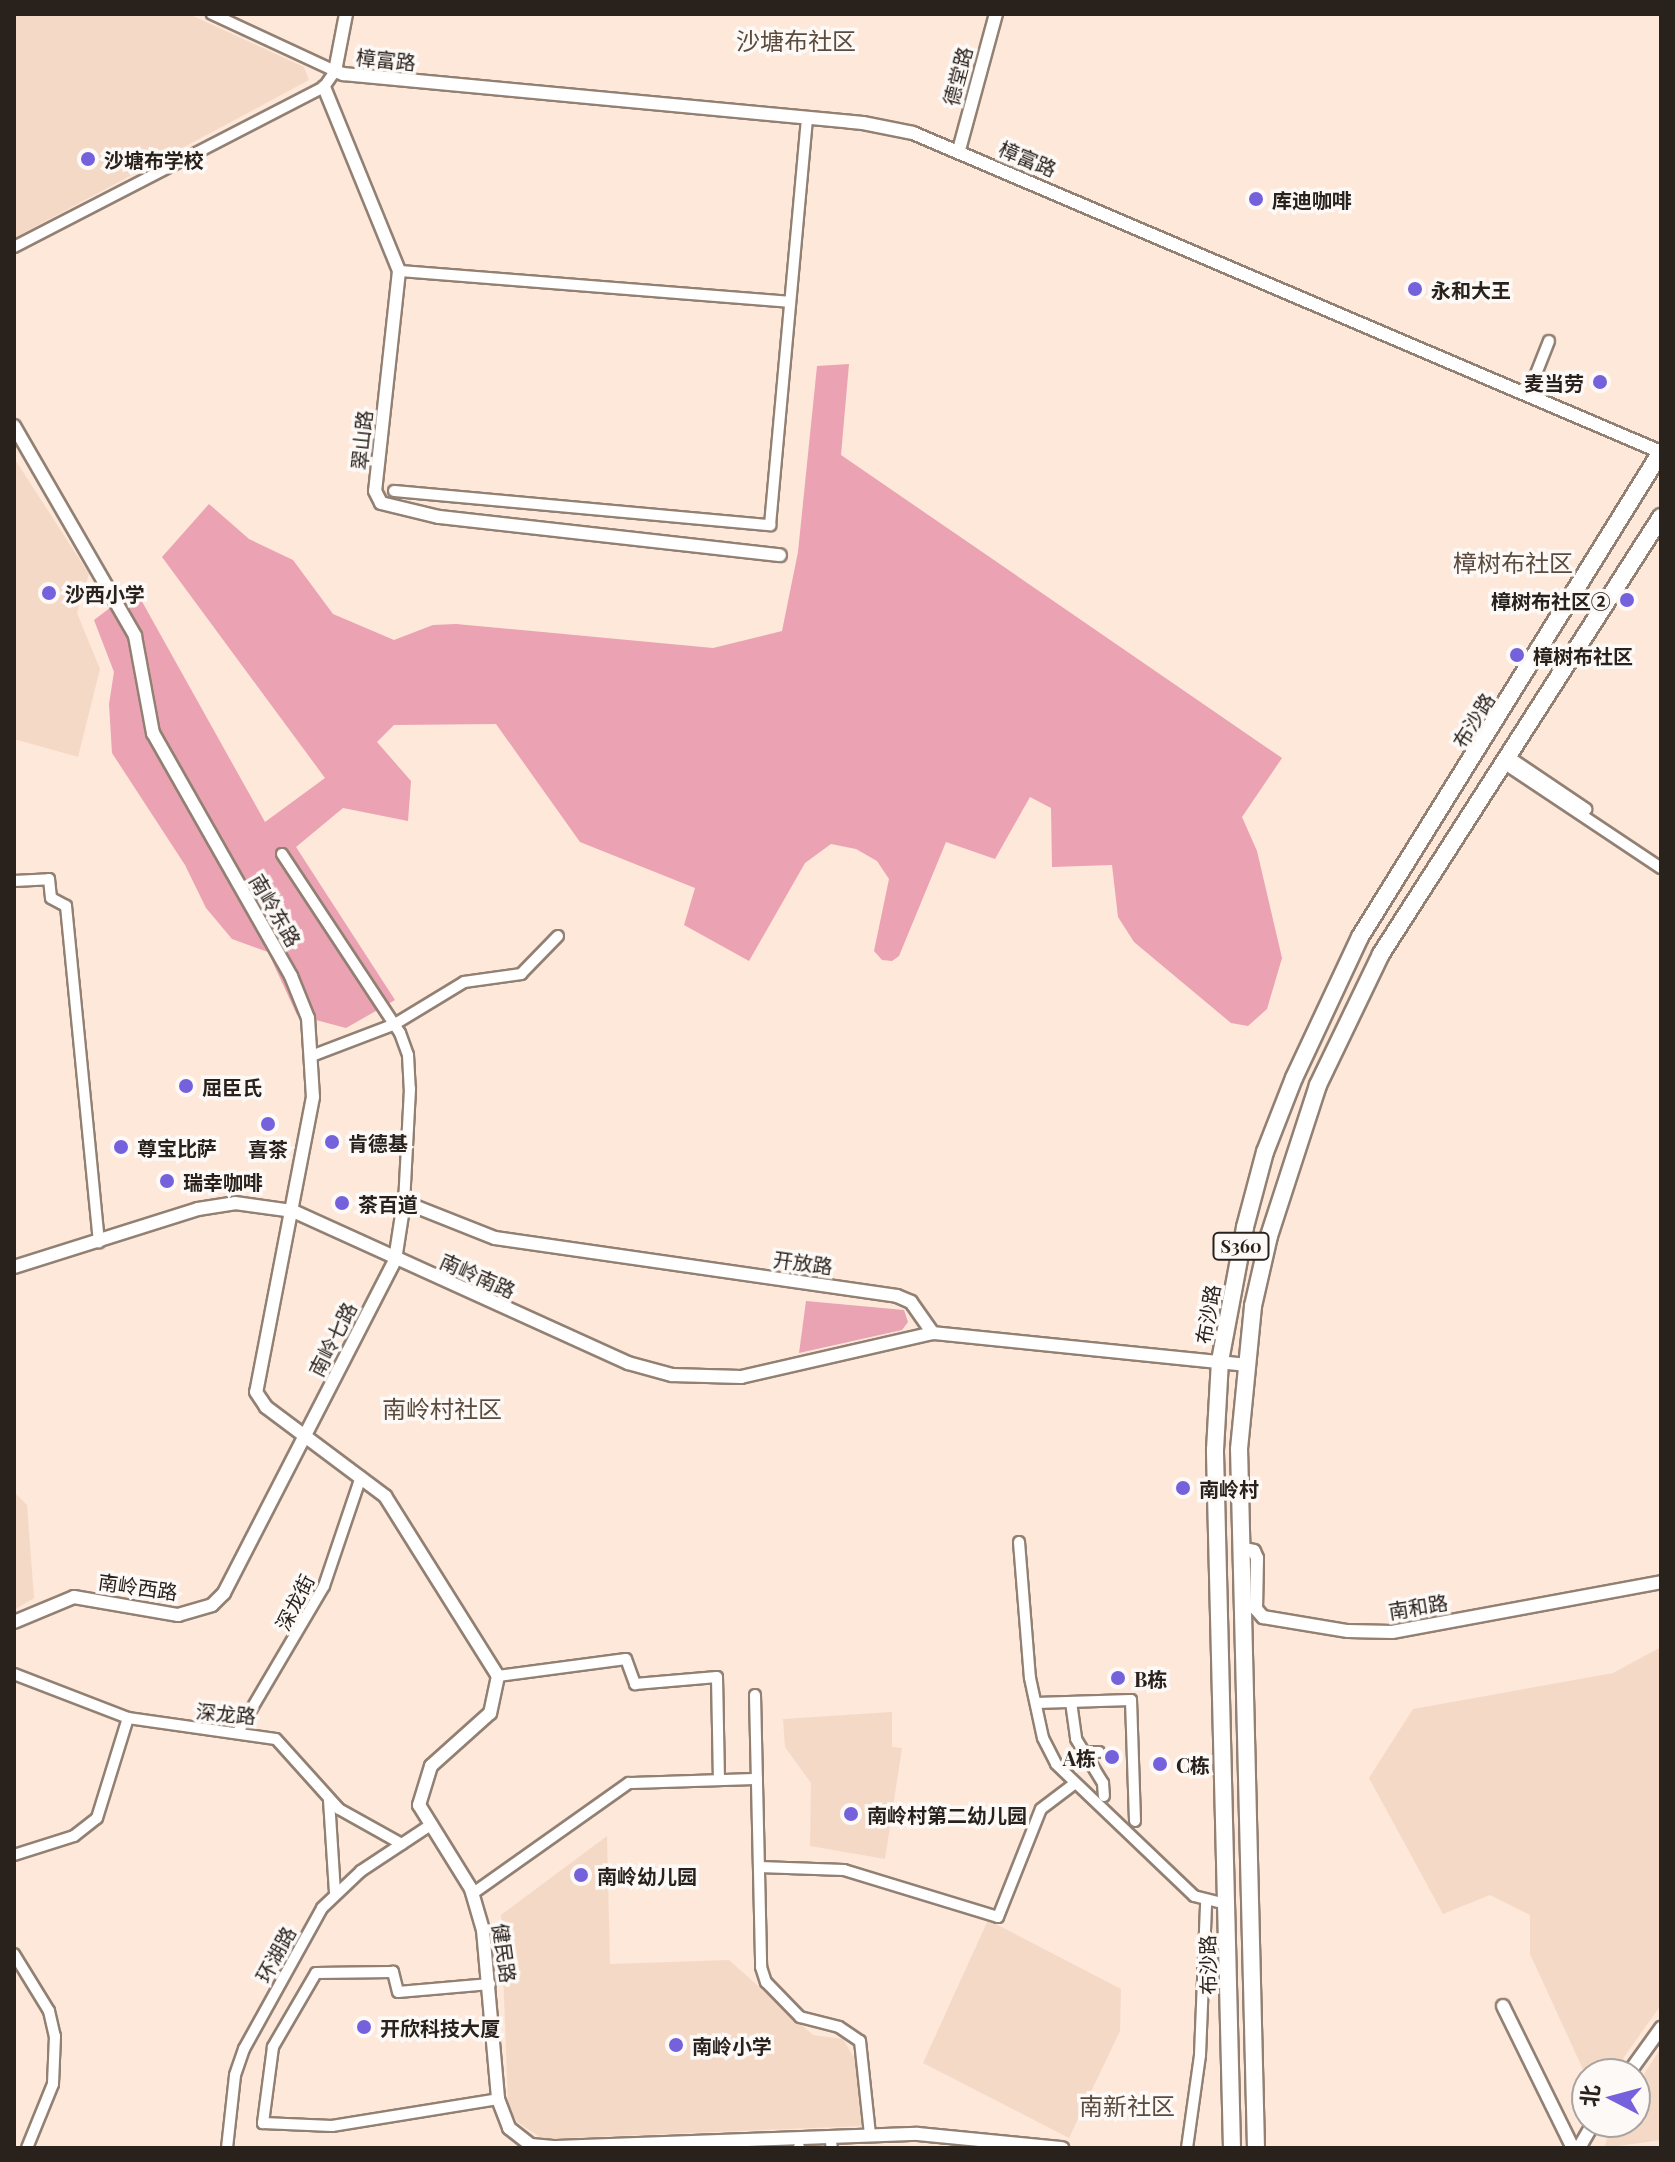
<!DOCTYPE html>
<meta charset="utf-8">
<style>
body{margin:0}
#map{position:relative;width:1675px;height:2162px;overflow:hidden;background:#fde8da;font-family:"Playfair Display","Noto Sans SC",serif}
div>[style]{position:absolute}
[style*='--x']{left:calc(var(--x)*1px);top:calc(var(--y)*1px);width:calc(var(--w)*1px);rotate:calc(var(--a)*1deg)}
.built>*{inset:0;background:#f5d9c7}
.green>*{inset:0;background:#eaa3b3}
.forest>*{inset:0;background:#eba2b3}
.roads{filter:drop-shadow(2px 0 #928073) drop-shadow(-2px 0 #928073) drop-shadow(0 2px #928073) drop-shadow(0 -2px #928073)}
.minor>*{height:10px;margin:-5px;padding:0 5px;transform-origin:5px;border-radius:5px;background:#fff}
.tertiary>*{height:12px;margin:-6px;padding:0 6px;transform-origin:6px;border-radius:6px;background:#fff}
.primary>*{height:16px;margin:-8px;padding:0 8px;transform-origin:8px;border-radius:8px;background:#fff}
.dots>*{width:22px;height:22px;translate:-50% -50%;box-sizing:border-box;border:4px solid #fdf9f6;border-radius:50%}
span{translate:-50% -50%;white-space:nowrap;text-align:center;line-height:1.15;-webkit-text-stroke:7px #fdf9f6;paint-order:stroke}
.shield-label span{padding:2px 6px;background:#fdf9f6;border:2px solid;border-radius:6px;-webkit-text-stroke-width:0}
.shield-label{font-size:18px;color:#29211c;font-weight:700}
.street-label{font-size:20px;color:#29211c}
.poi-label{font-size:20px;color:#29211c;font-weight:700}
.left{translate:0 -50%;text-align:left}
.right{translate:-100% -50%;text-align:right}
.quarter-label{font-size:24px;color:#5b4a3e}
.frame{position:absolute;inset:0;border:16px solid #29211c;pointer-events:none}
.north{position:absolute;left:1571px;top:2058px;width:80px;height:80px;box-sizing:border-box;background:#fdf9f6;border:2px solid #a8a39f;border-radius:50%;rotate:276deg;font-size:22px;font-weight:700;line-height:32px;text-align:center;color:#29211c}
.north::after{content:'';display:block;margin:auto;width:28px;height:36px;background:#7461db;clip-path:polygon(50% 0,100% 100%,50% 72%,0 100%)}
</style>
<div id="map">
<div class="built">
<i style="clip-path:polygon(14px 14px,189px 14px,304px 67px,309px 80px,14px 238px)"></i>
<i style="clip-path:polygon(14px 458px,89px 574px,77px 613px,100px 669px,78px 757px,14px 739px)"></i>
<i style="clip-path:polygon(14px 1492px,27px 1505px,34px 1598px,14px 1610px)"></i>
<i style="clip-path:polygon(1661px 1647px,1661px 2005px,1612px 2074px,1587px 2078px,1530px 1954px,1530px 1915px,1490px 1895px,1443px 1914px,1369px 1778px,1413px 1709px,1613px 1673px)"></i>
<i style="clip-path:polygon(892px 1712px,892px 1747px,902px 1748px,885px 1859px,810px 1846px,811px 1783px,785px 1747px,783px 1719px)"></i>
<i style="clip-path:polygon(607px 1836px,610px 1964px,729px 1960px,813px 2035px,843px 2039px,856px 2061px,863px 2126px,543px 2139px,517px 2122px,508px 2105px,501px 1915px)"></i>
<i style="clip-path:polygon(988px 1920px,1121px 1989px,1120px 2031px,1069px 2138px,923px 2063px)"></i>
<i style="clip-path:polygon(1661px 2048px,1661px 2140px,1604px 2148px,1613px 2122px,1635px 2122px,1635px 2088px)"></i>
</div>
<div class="green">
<i style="clip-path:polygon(806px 1301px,904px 1310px,908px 1322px,902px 1330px,799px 1353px)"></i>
</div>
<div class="forest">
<i style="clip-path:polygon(849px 364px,841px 455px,1282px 758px,1242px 817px,1257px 851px,1282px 958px,1267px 1009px,1248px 1026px,1231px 1023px,1134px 942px,1118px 917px,1112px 865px,1052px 867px,1051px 808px,1030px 797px,995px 859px,946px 842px,899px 956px,892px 961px,882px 960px,874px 951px,889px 879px,877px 861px,856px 849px,831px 844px,805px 863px,749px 961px,684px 925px,695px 888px,580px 842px,496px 724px,394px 725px,377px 742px,411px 781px,408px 821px,343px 808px,296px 847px,395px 1000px,346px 1028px,297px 1015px,268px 952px,232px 939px,206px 908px,185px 865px,112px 753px,109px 704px,114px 672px,94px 620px,135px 589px,265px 822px,325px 778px,162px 557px,209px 504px,249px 539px,293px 560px,333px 614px,394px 640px,433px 625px,456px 624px,713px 648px,782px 631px,798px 552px,817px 366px)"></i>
</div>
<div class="roads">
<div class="minor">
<i style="--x:14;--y:247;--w:349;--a:-27.3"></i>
<i style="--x:324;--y:87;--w:19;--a:-55"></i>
<i style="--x:335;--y:71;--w:136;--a:-155.1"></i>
<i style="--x:399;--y:271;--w:392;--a:4.5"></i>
<i style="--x:1528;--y:394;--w:57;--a:-68.4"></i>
<i style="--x:394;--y:491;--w:378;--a:5.2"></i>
<i style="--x:770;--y:525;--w:409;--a:-84.8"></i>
<i style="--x:1506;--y:755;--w:97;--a:34"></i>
<i style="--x:1502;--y:762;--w:191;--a:33.7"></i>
<i style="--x:282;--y:854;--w:214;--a:56.6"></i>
<i style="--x:400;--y:1033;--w:23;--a:70"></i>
<i style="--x:408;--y:1055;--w:34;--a:87"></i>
<i style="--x:410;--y:1089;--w:113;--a:93"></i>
<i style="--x:14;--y:881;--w:35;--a:-3"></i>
<i style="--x:49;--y:879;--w:19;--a:84"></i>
<i style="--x:51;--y:898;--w:17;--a:28"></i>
<i style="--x:66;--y:906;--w:338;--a:84.4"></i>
<i style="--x:314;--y:1055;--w:87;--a:-20.9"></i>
<i style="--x:395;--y:1024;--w:81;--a:-31.3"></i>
<i style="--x:464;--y:982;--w:58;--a:-8"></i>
<i style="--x:521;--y:974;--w:53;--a:-45.8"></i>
<i style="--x:1019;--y:1542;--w:136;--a:85.4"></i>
<i style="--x:1030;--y:1678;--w:61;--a:77.8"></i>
<i style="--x:1043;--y:1738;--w:29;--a:63"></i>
<i style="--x:1056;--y:1764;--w:191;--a:43.7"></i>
<i style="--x:1194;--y:1896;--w:32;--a:14"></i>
<i style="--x:14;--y:1674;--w:122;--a:21.1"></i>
<i style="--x:128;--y:1718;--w:149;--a:8.1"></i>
<i style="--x:276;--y:1739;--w:94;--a:48"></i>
<i style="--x:339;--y:1809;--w:72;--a:29.1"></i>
<i style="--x:498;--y:1676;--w:129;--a:-7.6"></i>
<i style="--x:626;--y:1659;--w:27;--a:70"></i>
<i style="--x:635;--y:1684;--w:82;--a:-4.9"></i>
<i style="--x:717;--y:1677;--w:102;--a:88.9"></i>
<i style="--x:755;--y:1695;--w:272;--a:88.7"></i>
<i style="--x:761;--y:1967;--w:16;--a:72"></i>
<i style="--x:766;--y:1982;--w:49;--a:45.8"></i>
<i style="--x:800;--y:2017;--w:40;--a:14.4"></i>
<i style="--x:839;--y:2027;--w:25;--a:34"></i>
<i style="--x:860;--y:2041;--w:95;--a:83.9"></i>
<i style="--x:1071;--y:1702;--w:37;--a:82"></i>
<i style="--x:1076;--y:1739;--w:52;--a:58.5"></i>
<i style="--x:1103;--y:1783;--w:13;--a:86"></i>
<i style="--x:1036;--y:1703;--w:95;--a:-1.8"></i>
<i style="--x:1131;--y:1700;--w:121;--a:88.1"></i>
<i style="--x:238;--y:1732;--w:169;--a:-59.5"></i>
<i style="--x:324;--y:1586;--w:115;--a:-71.3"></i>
<i style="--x:1082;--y:1752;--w:17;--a:0"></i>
<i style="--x:329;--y:1800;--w:92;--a:86.3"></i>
<i style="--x:14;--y:1855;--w:63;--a:-17.6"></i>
<i style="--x:74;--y:1836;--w:29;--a:-38"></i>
<i style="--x:97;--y:1818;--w:105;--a:-72.8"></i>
<i style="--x:759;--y:1867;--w:85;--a:2"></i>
<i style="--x:844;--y:1870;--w:161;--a:17"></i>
<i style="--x:998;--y:1917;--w:116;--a:-68.3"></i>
<i style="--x:1041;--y:1809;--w:41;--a:-37.1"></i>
<i style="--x:472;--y:1894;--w:192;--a:-35.3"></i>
<i style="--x:629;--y:1783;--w:128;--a:-1.8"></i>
<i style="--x:14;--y:1954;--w:67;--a:58.4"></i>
<i style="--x:49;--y:2011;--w:26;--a:77"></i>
<i style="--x:55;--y:2036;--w:48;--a:92.4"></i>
<i style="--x:53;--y:2084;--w:69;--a:112.1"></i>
<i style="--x:490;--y:1984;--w:92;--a:175"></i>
<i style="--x:398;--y:1992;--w:21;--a:-104"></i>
<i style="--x:393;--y:1972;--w:77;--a:179.3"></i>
<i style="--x:316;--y:1973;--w:86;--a:120.2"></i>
<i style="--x:273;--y:2047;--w:77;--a:97.5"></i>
<i style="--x:263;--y:2123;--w:69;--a:2.5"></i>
<i style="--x:332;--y:2126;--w:168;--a:-9.2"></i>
<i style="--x:830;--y:2136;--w:12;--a:81"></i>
<i style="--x:799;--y:2147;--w:1;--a:90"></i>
<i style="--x:227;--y:2148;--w:73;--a:-83.7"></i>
<i style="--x:235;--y:2075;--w:28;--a:-71"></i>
<i style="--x:244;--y:2049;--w:161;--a:-61"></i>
<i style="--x:322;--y:1908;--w:54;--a:-43.5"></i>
<i style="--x:361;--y:1871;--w:82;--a:-33.5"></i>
<i style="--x:1187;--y:2148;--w:94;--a:-82"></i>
<i style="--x:1200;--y:2055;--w:152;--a:-87.7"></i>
</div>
<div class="tertiary">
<i style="--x:346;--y:14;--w:58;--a:100.9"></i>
<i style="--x:335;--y:71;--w:9;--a:21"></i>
<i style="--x:343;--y:74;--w:522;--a:5.38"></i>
<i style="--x:863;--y:123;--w:51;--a:11.3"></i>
<i style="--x:913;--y:133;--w:813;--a:23.1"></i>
<i style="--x:324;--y:87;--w:199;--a:67.8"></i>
<i style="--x:399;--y:271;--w:221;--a:96.2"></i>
<i style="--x:375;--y:491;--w:13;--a:63"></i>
<i style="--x:381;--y:503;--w:60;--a:13.6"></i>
<i style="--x:439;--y:517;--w:343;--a:6.4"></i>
<i style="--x:959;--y:150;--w:141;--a:-74.8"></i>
<i style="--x:14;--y:426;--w:242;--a:60"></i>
<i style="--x:135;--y:636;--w:99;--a:79.5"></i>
<i style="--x:153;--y:733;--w:279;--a:60.4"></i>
<i style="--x:291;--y:976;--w:45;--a:68"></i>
<i style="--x:308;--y:1018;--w:79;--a:86.4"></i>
<i style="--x:313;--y:1097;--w:300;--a:100.9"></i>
<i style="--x:256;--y:1392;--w:18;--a:56"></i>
<i style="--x:266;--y:1407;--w:149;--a:36.8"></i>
<i style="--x:385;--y:1496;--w:213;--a:57.9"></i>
<i style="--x:498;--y:1676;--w:38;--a:102"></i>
<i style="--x:490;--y:1713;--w:79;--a:138.1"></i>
<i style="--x:431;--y:1766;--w:41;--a:107.1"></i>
<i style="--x:419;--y:1805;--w:99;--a:58.2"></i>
<i style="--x:471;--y:1889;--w:43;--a:73.7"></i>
<i style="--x:483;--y:1930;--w:170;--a:84.9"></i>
<i style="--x:498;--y:2099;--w:31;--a:69"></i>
<i style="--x:509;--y:2128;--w:28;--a:38"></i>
<i style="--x:531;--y:2145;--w:25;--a:5"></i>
<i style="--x:556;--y:2147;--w:362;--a:-2.1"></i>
<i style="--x:918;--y:2134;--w:145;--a:5.6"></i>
<i style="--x:14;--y:1267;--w:193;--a:-17.5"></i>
<i style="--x:198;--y:1209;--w:37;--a:-9"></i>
<i style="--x:235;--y:1203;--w:59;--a:7.9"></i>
<i style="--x:293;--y:1211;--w:368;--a:24.4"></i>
<i style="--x:628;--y:1363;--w:46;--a:15.3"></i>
<i style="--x:672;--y:1375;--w:69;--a:1.7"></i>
<i style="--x:741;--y:1377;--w:197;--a:-12.9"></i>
<i style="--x:1241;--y:1548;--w:13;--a:13"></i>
<i style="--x:1254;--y:1551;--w:8;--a:67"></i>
<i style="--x:1257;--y:1558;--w:51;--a:91.1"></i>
<i style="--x:1256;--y:1609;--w:11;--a:49"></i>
<i style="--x:1263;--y:1617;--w:86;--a:9.4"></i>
<i style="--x:1348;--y:1631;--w:44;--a:1.3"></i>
<i style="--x:1392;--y:1632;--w:274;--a:-10.5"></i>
<i style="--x:14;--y:1622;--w:65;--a:-22.6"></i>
<i style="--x:74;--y:1597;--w:106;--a:9.8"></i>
<i style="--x:178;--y:1615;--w:35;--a:-16"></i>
<i style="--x:212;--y:1605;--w:17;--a:-45"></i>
<i style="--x:224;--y:1593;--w:374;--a:-62.8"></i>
<i style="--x:395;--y:1260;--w:59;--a:-81.2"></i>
<i style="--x:404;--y:1202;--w:98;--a:21.6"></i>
<i style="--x:495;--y:1238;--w:406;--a:8.2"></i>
<i style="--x:897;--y:1296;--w:15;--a:23"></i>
<i style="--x:911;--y:1302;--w:38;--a:55"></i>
<i style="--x:933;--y:1333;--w:315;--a:5.8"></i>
<i style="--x:1503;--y:2006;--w:158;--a:63.8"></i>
<i style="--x:1628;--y:2074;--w:57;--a:-54.3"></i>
<i style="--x:1579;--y:2148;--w:30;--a:-60"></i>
</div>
<div class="primary">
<i style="--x:1232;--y:2148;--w:698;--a:-91.4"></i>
<i style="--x:1215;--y:1450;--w:89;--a:-86.8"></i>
<i style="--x:1220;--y:1361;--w:136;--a:-79.4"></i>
<i style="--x:1245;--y:1227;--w:78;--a:-75.1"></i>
<i style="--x:1265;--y:1152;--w:79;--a:-68.6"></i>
<i style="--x:1294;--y:1078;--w:156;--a:-64.9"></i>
<i style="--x:1360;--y:937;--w:571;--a:-58.18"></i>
<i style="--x:1256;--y:2148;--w:699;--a:-91.39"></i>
<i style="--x:1239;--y:1449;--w:144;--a:-84.4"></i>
<i style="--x:1253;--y:1306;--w:72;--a:-77.1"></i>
<i style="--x:1269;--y:1236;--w:159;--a:-72"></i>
<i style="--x:1318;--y:1085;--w:145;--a:-64.3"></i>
<i style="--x:1381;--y:954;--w:519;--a:-57.35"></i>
</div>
</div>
<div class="dots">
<i style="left:88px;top:159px;background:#7461db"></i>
<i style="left:1256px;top:199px;background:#7461db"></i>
<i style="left:1415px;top:289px;background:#7461db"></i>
<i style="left:1600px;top:382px;background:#7461db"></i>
<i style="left:49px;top:593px;background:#7461db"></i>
<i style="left:1627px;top:600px;background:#7461db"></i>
<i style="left:1517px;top:655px;background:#7461db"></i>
<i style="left:186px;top:1086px;background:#7461db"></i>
<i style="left:268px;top:1124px;background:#7461db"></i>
<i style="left:332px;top:1142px;background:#7461db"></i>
<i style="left:121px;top:1147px;background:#7461db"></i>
<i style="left:167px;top:1181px;background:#7461db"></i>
<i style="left:342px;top:1203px;background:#7461db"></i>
<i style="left:1183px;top:1488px;background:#7461db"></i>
<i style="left:1118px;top:1678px;background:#7461db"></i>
<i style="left:1112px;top:1757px;background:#7461db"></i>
<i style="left:1160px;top:1764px;background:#7461db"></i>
<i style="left:851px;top:1814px;background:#7461db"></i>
<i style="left:581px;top:1875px;background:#7461db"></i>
<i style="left:364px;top:2027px;background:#7461db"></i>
<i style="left:676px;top:2045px;background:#7461db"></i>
</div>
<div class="shield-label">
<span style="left:1241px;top:1246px">S360</span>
</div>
<div class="street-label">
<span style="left:386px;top:59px;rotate:6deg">樟富路</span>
<span style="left:957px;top:76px;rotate:-75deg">德堂路</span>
<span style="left:1028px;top:158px;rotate:23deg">樟富路</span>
<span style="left:361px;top:440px;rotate:-84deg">翠山路</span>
<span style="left:1473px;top:720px;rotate:-58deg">布沙路</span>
<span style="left:276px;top:910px;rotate:60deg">南岭东路</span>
<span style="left:803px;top:1262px;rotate:8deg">开放路</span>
<span style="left:478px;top:1275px;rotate:24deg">南岭南路</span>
<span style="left:1207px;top:1314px;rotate:-80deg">布沙路</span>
<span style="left:332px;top:1339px;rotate:-63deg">南岭七路</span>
<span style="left:138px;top:1586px;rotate:8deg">南岭西路</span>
<span style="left:294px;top:1602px;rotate:-63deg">深龙街</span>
<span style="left:1418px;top:1606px;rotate:-9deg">南和路</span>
<span style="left:226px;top:1713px;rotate:5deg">深龙路</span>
<span style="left:505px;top:1953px;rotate:82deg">健民路</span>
<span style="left:275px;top:1954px;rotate:-61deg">环湖路</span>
<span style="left:1207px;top:1965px;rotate:-91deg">布沙路</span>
</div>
<div class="poi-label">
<span class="left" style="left:104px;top:159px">沙塘布学校</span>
<span class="left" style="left:1272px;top:199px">库迪咖啡</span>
<span class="left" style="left:1431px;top:289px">永和大王</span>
<span class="right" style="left:1584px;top:382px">麦当劳</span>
<span class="left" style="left:65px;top:593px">沙西小学</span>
<span class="right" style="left:1611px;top:600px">樟树布社区②</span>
<span class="left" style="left:1533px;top:655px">樟树布社区</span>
<span class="left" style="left:202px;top:1086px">屈臣氏</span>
<span class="left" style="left:348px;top:1142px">肯德基</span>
<span class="left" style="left:137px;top:1147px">尊宝比萨</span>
<span style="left:268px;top:1148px">喜茶</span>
<span class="left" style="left:183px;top:1181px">瑞幸咖啡</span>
<span class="left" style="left:358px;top:1203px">茶百道</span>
<span class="left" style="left:1199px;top:1488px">南岭村</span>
<span class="left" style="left:1134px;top:1678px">B栋</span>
<span class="right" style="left:1096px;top:1757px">A栋</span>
<span class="left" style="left:1176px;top:1764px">C栋</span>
<span class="left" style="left:867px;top:1814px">南岭村第二幼儿园</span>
<span class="left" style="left:597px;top:1875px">南岭幼儿园</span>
<span class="left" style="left:380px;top:2027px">开欣科技大厦</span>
<span class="left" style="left:692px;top:2045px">南岭小学</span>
</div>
<div class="quarter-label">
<span style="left:796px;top:41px">沙塘布社区</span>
<span style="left:1513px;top:563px">樟树布社区</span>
<span style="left:442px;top:1409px">南岭村社区</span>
<span style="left:1127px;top:2106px">南新社区</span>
</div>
<div class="frame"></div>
<div class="north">北</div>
</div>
